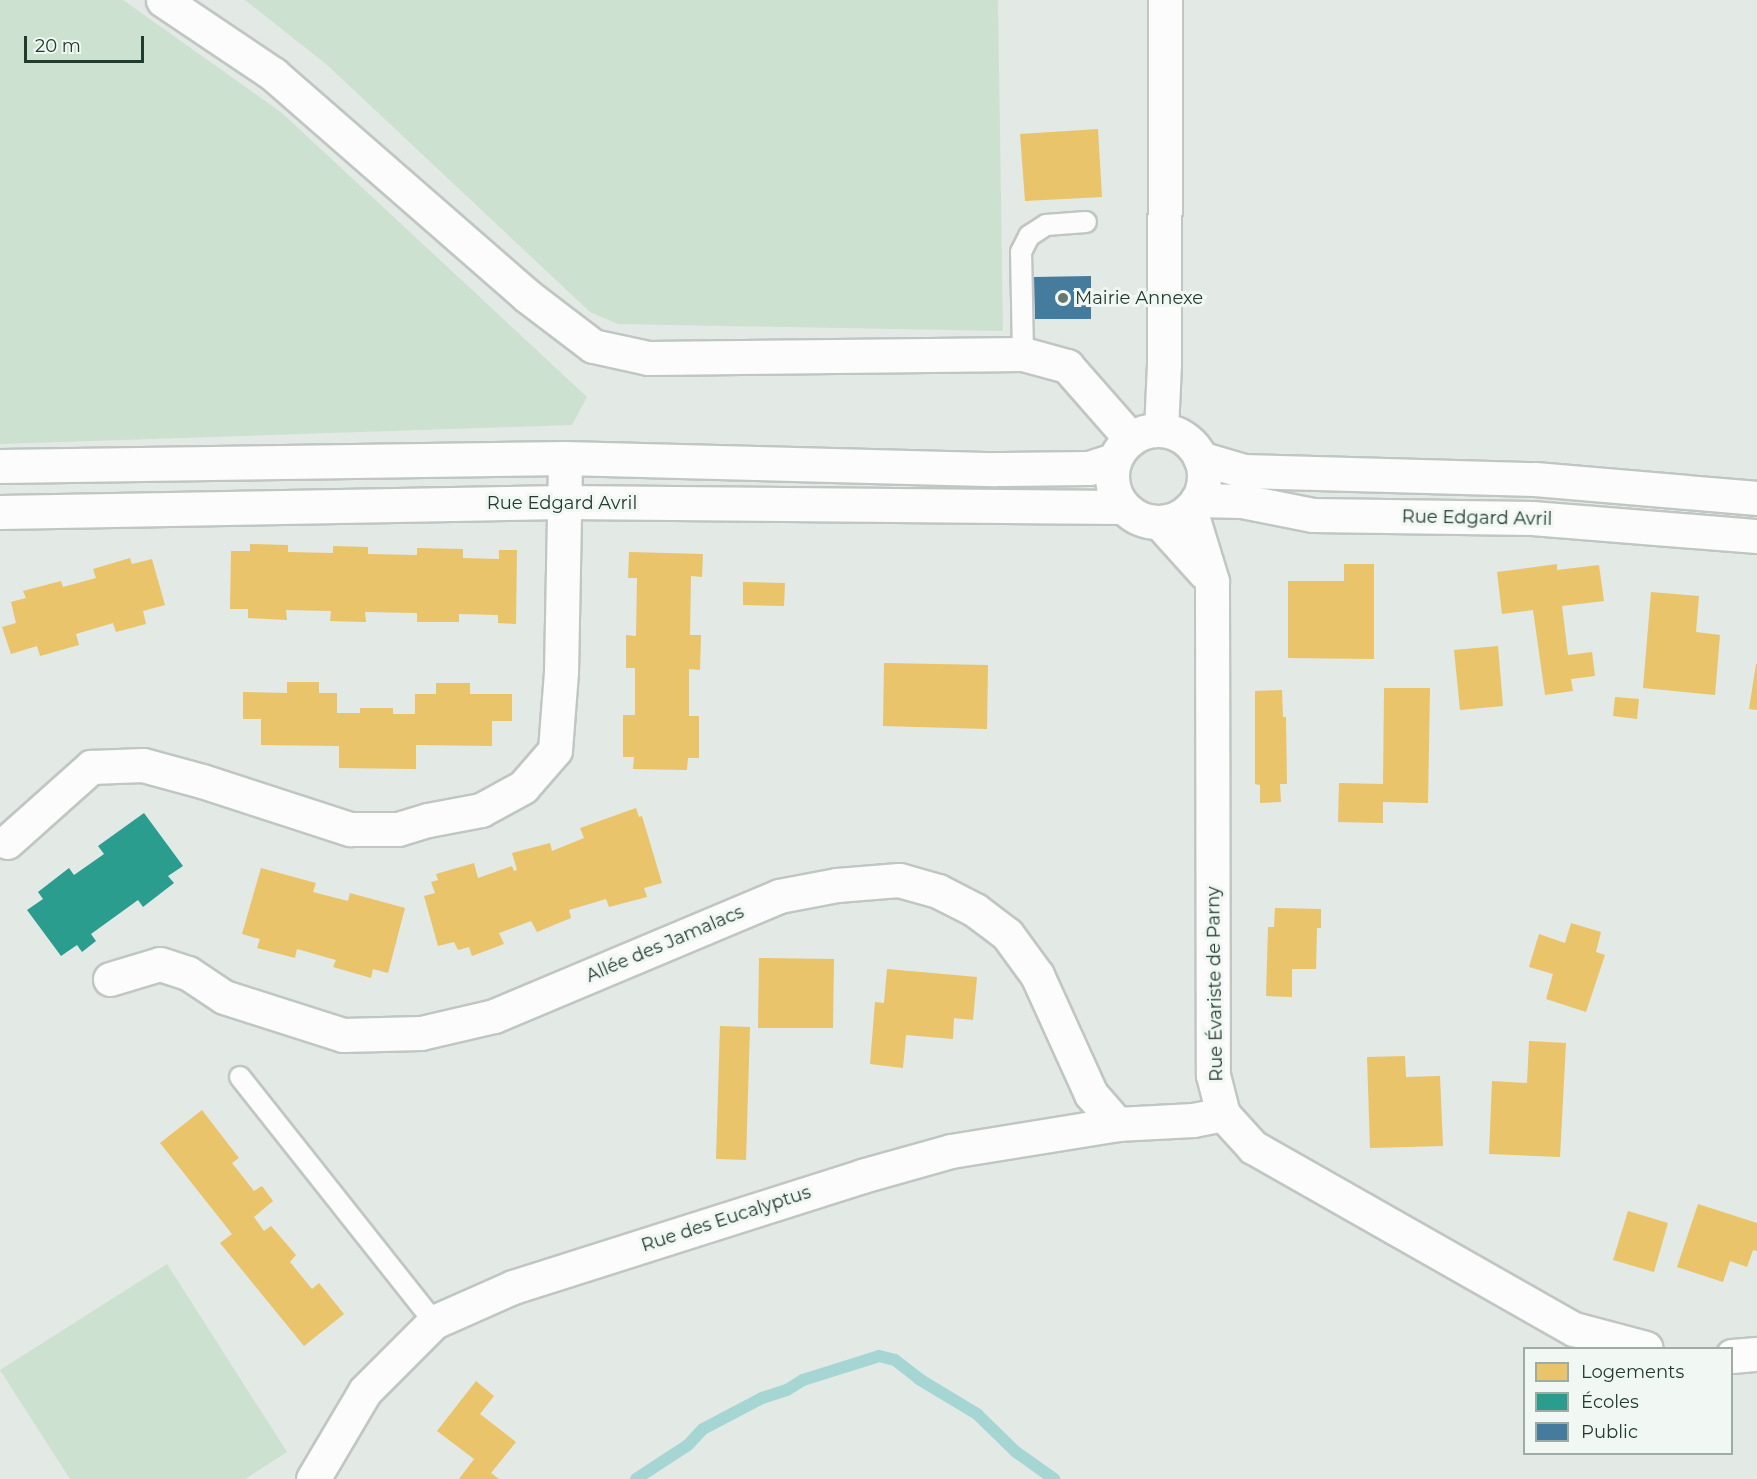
<!DOCTYPE html>
<meta charset="utf-8">
<style>
body{margin:0}
#map{position:relative;width:1757px;height:1479px;overflow:hidden;background:#e3e9e5;font-family:Montserrat,sans-serif}
div>[style]{position:absolute}
[style*='--x']{left:calc(var(--x)*1px);top:calc(var(--y)*1px);width:calc(var(--w)*1px);rotate:calc(var(--a)*1deg)}
.green>*{inset:0;background:#cce1cf}
.homes>*{inset:0;background:#e9c46a}
.schools>*{inset:0;background:#2a9d8f}
.public>*{inset:0;background:#457b9d}
.stream>*{height:12px;margin:-6px;padding:0 6px;transform-origin:6px;border-radius:6px;background:#a5d6d3}
.roads{filter:drop-shadow(2px 0 #c0c6c2) drop-shadow(-2px 0 #c0c6c2) drop-shadow(0 2px #c0c6c2) drop-shadow(0 -2px #c0c6c2)}
.lane>*{height:20px;margin:-10px;padding:0 10px;transform-origin:10px;border-radius:10px;background:#fbfcfb}
.street>*{height:33px;margin:-16.5px;padding:0 16.5px;transform-origin:16.5px;border-radius:16.5px;background:#fbfcfb}
.secondary>*{height:33px;margin:-16.5px;padding:0 16.5px;transform-origin:16.5px;border-radius:16.5px;background:#fbfcfb}
.secondary>.ring{margin:-16.5px;padding:0;box-sizing:content-box;background:none;border:33px solid #fbfcfb;border-radius:50%}
.dots>*{width:16px;height:16px;translate:-50% -50%;box-sizing:border-box;border:3px solid #f1f8f3;border-radius:50%}
span{translate:-50% -50%;white-space:nowrap;text-align:center;line-height:1.15;-webkit-text-stroke:6px #f1f8f3;paint-order:stroke}
.poi-label{font-size:18px;color:#223b2f}
.left{translate:0 -50%;text-align:left}
.street-label{font-size:18px;color:#223b2f}
.legend{position:absolute;left:1523px;top:1347px;width:210px;height:108px;box-sizing:border-box;background:#f1f8f3;border:2px solid #9eaca5;margin:0;padding:8px 10px;list-style:none;font-size:18px;color:#223b2f}
.legend li{display:flex;align-items:center;gap:12px;height:30px}
.legend b{width:30px;border:2px solid #9eaca5}
.scale{position:absolute;left:24px;top:36px;width:120px;height:27px;box-sizing:border-box;border:3px solid #223b2f;border-top:0;padding-left:8px;font-size:18px;line-height:21px;white-space:nowrap;color:#223b2f;-webkit-text-stroke:4px #f1f8f3;paint-order:stroke}
</style>
<div id="map">
<div class="green">
<i style="clip-path:polygon(0 0,123px 0,282px 113px,587px 397px,572px 425px,0 444px)"></i>
<i style="clip-path:polygon(245px 0,998px 0,1003px 331px,618px 324px,590px 312px,326px 64px)"></i>
<i style="clip-path:polygon(167px 1264px,287px 1452px,245px 1479px,70px 1479px,0 1370px)"></i>
</div>
<div class="homes">
<i style="clip-path:polygon(1098px 129px,1102px 197px,1025px 201px,1020px 134px)"></i>
<i style="clip-path:polygon(250px 544px,288px 545px,288px 552px,333px 553px,333px 546px,368px 547px,368px 554px,417px 555px,417px 548px,463px 549px,463px 558px,499px 559px,499px 550px,517px 550px,516px 624px,498px 623px,498px 615px,459px 614px,459px 622px,417px 622px,417px 613px,365px 612px,366px 622px,330px 621px,331px 611px,286px 610px,287px 620px,248px 618px,248px 609px,230px 609px,231px 551px,250px 551px)"></i>
<i style="clip-path:polygon(629px 552px,703px 554px,702px 577px,691px 576px,690px 635px,701px 635px,700px 670px,689px 669px,689px 716px,699px 716px,699px 758px,688px 758px,687px 770px,633px 769px,634px 757px,623px 757px,623px 715px,635px 715px,635px 668px,626px 668px,626px 635px,636px 636px,637px 578px,628px 578px)"></i>
<i style="clip-path:polygon(130px 558px,132px 564px,152px 559px,165px 605px,143px 611px,146px 624px,116px 632px,113px 623px,76px 634px,79px 645px,40px 656px,37px 646px,11px 654px,2px 627px,16px 623px,11px 602px,26px 598px,23px 591px,61px 581px,63px 587px,96px 578px,93px 569px)"></i>
<i style="clip-path:polygon(1344px 564px,1374px 564px,1374px 659px,1288px 658px,1288px 581px,1344px 581px)"></i>
<i style="clip-path:polygon(1557px 564px,1557px 570px,1599px 565px,1604px 601px,1562px 606px,1568px 655px,1592px 652px,1595px 676px,1571px 679px,1573px 691px,1545px 695px,1533px 610px,1502px 614px,1497px 572px)"></i>
<i style="clip-path:polygon(743px 582px,785px 583px,784px 606px,743px 605px)"></i>
<i style="clip-path:polygon(1651px 592px,1699px 596px,1696px 632px,1720px 635px,1715px 695px,1643px 688px)"></i>
<i style="clip-path:polygon(1498px 646px,1503px 706px,1460px 710px,1454px 650px)"></i>
<i style="clip-path:polygon(884px 663px,988px 665px,987px 729px,883px 726px)"></i>
<i style="clip-path:polygon(1756px 664px,1757px 664px,1757px 710px,1749px 709px)"></i>
<i style="clip-path:polygon(287px 682px,319px 682px,319px 693px,337px 693px,337px 713px,360px 713px,360px 708px,393px 708px,393px 714px,415px 714px,415px 694px,436px 694px,436px 683px,470px 683px,470px 694px,512px 694px,512px 721px,492px 721px,492px 746px,416px 745px,416px 769px,339px 768px,339px 746px,261px 745px,261px 719px,243px 719px,243px 692px,287px 693px)"></i>
<i style="clip-path:polygon(1384px 688px,1430px 688px,1428px 803px,1383px 802px,1383px 823px,1338px 822px,1339px 783px,1383px 784px)"></i>
<i style="clip-path:polygon(1282px 690px,1283px 717px,1286px 717px,1287px 784px,1280px 784px,1281px 802px,1260px 803px,1260px 785px,1255px 784px,1255px 691px)"></i>
<i style="clip-path:polygon(1615px 697px,1639px 699px,1637px 719px,1613px 716px)"></i>
<i style="clip-path:polygon(636px 808px,639px 817px,642px 816px,662px 883px,644px 888px,647px 897px,609px 907px,606px 899px,569px 910px,571px 918px,537px 932px,531px 921px,499px 933px,504px 944px,472px 956px,469px 947px,458px 950px,454px 942px,438px 946px,424px 896px,435px 893px,431px 882px,438px 880px,436px 874px,474px 863px,478px 878px,512px 866px,514px 871px,517px 870px,512px 853px,550px 843px,552px 851px,584px 838px,580px 828px)"></i>
<i style="clip-path:polygon(261px 868px,316px 883px,313px 892px,348px 901px,350px 893px,405px 908px,388px 973px,373px 969px,371px 978px,333px 967px,336px 960px,297px 949px,295px 958px,257px 948px,260px 939px,242px 934px)"></i>
<i style="clip-path:polygon(1275px 908px,1321px 909px,1321px 928px,1317px 928px,1316px 969px,1292px 969px,1292px 997px,1266px 996px,1268px 927px,1274px 927px)"></i>
<i style="clip-path:polygon(1571px 923px,1601px 932px,1596px 952px,1605px 955px,1586px 1012px,1546px 999px,1553px 974px,1529px 967px,1539px 934px,1565px 943px)"></i>
<i style="clip-path:polygon(759px 958px,834px 959px,833px 1028px,758px 1028px)"></i>
<i style="clip-path:polygon(887px 969px,977px 977px,973px 1020px,954px 1018px,953px 1039px,906px 1035px,903px 1068px,870px 1064px,875px 1002px,884px 1003px)"></i>
<i style="clip-path:polygon(720px 1026px,750px 1027px,746px 1160px,716px 1159px)"></i>
<i style="clip-path:polygon(1529px 1041px,1566px 1043px,1560px 1157px,1489px 1154px,1492px 1081px,1527px 1083px)"></i>
<i style="clip-path:polygon(1405px 1056px,1406px 1077px,1440px 1076px,1443px 1146px,1370px 1148px,1367px 1057px)"></i>
<i style="clip-path:polygon(202px 1110px,239px 1158px,232px 1163px,254px 1191px,262px 1186px,273px 1201px,254px 1217px,264px 1231px,271px 1226px,296px 1255px,290px 1262px,312px 1289px,319px 1283px,344px 1314px,304px 1346px,220px 1243px,232px 1234px,160px 1143px)"></i>
<i style="clip-path:polygon(1698px 1204px,1757px 1223px,1757px 1251px,1753px 1250px,1747px 1267px,1730px 1261px,1723px 1282px,1677px 1267px)"></i>
<i style="clip-path:polygon(1628px 1211px,1668px 1223px,1654px 1272px,1613px 1260px)"></i>
<i style="clip-path:polygon(476px 1381px,494px 1396px,480px 1414px,516px 1442px,491px 1473px,499px 1479px,459px 1479px,474px 1459px,437px 1431px)"></i>
</div>
<div class="schools">
<i style="clip-path:polygon(144px 813px,183px 866px,168px 876px,174px 883px,143px 907px,138px 900px,91px 934px,96px 941px,82px 952px,77px 945px,61px 956px,27px 910px,43px 899px,38px 892px,69px 868px,74px 875px,104px 854px,98px 846px)"></i>
</div>
<div class="public">
<i style="clip-path:polygon(1091px 276px,1091px 319px,1035px 319px,1034px 277px)"></i>
</div>
<div class="stream">
<i style="--x:636;--y:1479;--w:62;--a:-33.2"></i>
<i style="--x:688;--y:1445;--w:22;--a:-47"></i>
<i style="--x:703;--y:1429;--w:67;--a:-27.7"></i>
<i style="--x:762;--y:1398;--w:26;--a:-18"></i>
<i style="--x:787;--y:1390;--w:19;--a:-32"></i>
<i style="--x:803;--y:1380;--w:80;--a:-17.5"></i>
<i style="--x:879;--y:1356;--w:16;--a:14"></i>
<i style="--x:895;--y:1360;--w:31;--a:38"></i>
<i style="--x:919;--y:1379;--w:68;--a:31.1"></i>
<i style="--x:977;--y:1414;--w:54;--a:44.3"></i>
<i style="--x:1016;--y:1452;--w:47;--a:35.4"></i>
</div>
<div class="roads">
<div class="lane">
<i style="--x:1023;--y:354;--w:102;--a:-91.1"></i>
<i style="--x:1021;--y:252;--w:18;--a:-63"></i>
<i style="--x:1029;--y:236;--w:20;--a:-33"></i>
<i style="--x:1046;--y:225;--w:40;--a:-4.3"></i>
<i style="--x:240;--y:1077;--w:313;--a:51.6"></i>
</div>
<div class="street">
<i style="--x:163;--y:0;--w:133;--a:33.9"></i>
<i style="--x:273;--y:74;--w:336;--a:41.1"></i>
<i style="--x:526;--y:295;--w:84;--a:37.3"></i>
<i style="--x:593;--y:346;--w:56;--a:12.3"></i>
<i style="--x:648;--y:358;--w:375;--a:-0.6"></i>
<i style="--x:1023;--y:354;--w:46;--a:15.3"></i>
<i style="--x:1067;--y:366;--w:97;--a:48.8"></i>
<i style="--x:1161;--y:430;--w:66;--a:-87.4"></i>
<i style="--x:1164;--y:364;--w:364;--a:-89.8"></i>
<i style="--x:1190;--y:509;--w:75;--a:73"></i>
<i style="--x:1212;--y:581;--w:494;--a:89.9"></i>
<i style="--x:1213;--y:1075;--w:40;--a:75.6"></i>
<i style="--x:1223;--y:1114;--w:45;--a:47.7"></i>
<i style="--x:1253;--y:1147;--w:369;--a:29.6"></i>
<i style="--x:1574;--y:1329;--w:74;--a:14.8"></i>
<i style="--x:1160;--y:523;--w:67;--a:48"></i>
<i style="--x:7;--y:842;--w:113;--a:-41.8"></i>
<i style="--x:91;--y:767;--w:52;--a:-2.2"></i>
<i style="--x:143;--y:765;--w:61;--a:15.2"></i>
<i style="--x:202;--y:781;--w:156;--a:18"></i>
<i style="--x:350;--y:829;--w:48;--a:0"></i>
<i style="--x:398;--y:829;--w:31;--a:-17"></i>
<i style="--x:428;--y:820;--w:54;--a:-10.7"></i>
<i style="--x:481;--y:810;--w:48;--a:-28.7"></i>
<i style="--x:523;--y:787;--w:49;--a:-49.1"></i>
<i style="--x:555;--y:750;--w:78;--a:-85.6"></i>
<i style="--x:561;--y:672;--w:214;--a:-88.9"></i>
<i style="--x:110;--y:979;--w:52;--a:-16.7"></i>
<i style="--x:160;--y:964;--w:29;--a:18"></i>
<i style="--x:188;--y:973;--w:43;--a:33.7"></i>
<i style="--x:224;--y:997;--w:125;--a:17.7"></i>
<i style="--x:343;--y:1035;--w:78;--a:-1.5"></i>
<i style="--x:421;--y:1033;--w:75;--a:-13.1"></i>
<i style="--x:494;--y:1016;--w:309;--a:-22.8"></i>
<i style="--x:779;--y:896;--w:59;--a:-10.7"></i>
<i style="--x:837;--y:885;--w:62;--a:-4.6"></i>
<i style="--x:899;--y:880;--w:41;--a:15.8"></i>
<i style="--x:938;--y:891;--w:42;--a:27.2"></i>
<i style="--x:975;--y:910;--w:40;--a:37"></i>
<i style="--x:1007;--y:934;--w:51;--a:53.8"></i>
<i style="--x:1037;--y:975;--w:131;--a:65.6"></i>
<i style="--x:1091;--y:1094;--w:40;--a:49"></i>
<i style="--x:1732;--y:1356;--w:25;--a:-5"></i>
<i style="--x:313;--y:1479;--w:102;--a:-59.4"></i>
<i style="--x:365;--y:1391;--w:98;--a:-45"></i>
<i style="--x:434;--y:1322;--w:86;--a:-23.9"></i>
<i style="--x:513;--y:1287;--w:366;--a:-17.6"></i>
<i style="--x:862;--y:1176;--w:92;--a:-15.7"></i>
<i style="--x:951;--y:1151;--w:168;--a:-9.2"></i>
<i style="--x:1117;--y:1124;--w:76;--a:-3"></i>
<i style="--x:1193;--y:1120;--w:31;--a:-11"></i>
</div>
<div class="secondary">
<i class="ring" style="left:1112px;top:430px;width:59px;height:59px"></i>
<i style="--x:1200;--y:458;--w:46;--a:16.5"></i>
<i style="--x:1244;--y:471;--w:291;--a:1.6"></i>
<i style="--x:1535;--y:479;--w:223;--a:4.9"></i>
<i style="--x:0;--y:466;--w:565;--a:-0.81"></i>
<i style="--x:565;--y:458;--w:430;--a:1.5"></i>
<i style="--x:995;--y:469;--w:94;--a:-0.6"></i>
<i style="--x:1089;--y:468;--w:26;--a:-18"></i>
<i style="--x:1197;--y:500;--w:45;--a:1.3"></i>
<i style="--x:1242;--y:501;--w:72;--a:11.2"></i>
<i style="--x:1313;--y:515;--w:219;--a:0.8"></i>
<i style="--x:1532;--y:518;--w:226;--a:4.6"></i>
<i style="--x:0;--y:512;--w:564;--a:-1.02"></i>
<i style="--x:564;--y:502;--w:559;--a:0.51"></i>
</div>
</div>
<div class="dots">
<i style="left:1063px;top:298px;background:#66786f"></i>
</div>
<div class="poi-label">
<span class="left" style="left:1075px;top:298px">Mairie Annexe</span>
</div>
<div class="street-label">
<span style="left:562px;top:503px">Rue Edgard Avril</span>
<span style="left:1477px;top:518px;rotate:1deg">Rue Edgard Avril</span>
<span style="left:665px;top:944px;rotate:-23deg">Allée des Jamalacs</span>
<span style="left:1215px;top:984px;rotate:-91deg">Rue Évariste de Parny</span>
<span style="left:726px;top:1219px;rotate:-18deg">Rue des Eucalyptus</span>
</div>
<ul class="legend">
<li><b style="height:16px;background:#e9c46a"></b>Logements</li>
<li><b style="height:16px;background:#2a9d8f"></b>Écoles</li>
<li><b style="height:16px;background:#457b9d"></b>Public</li>
</ul>
<div class="scale">20 m</div>
</div>
